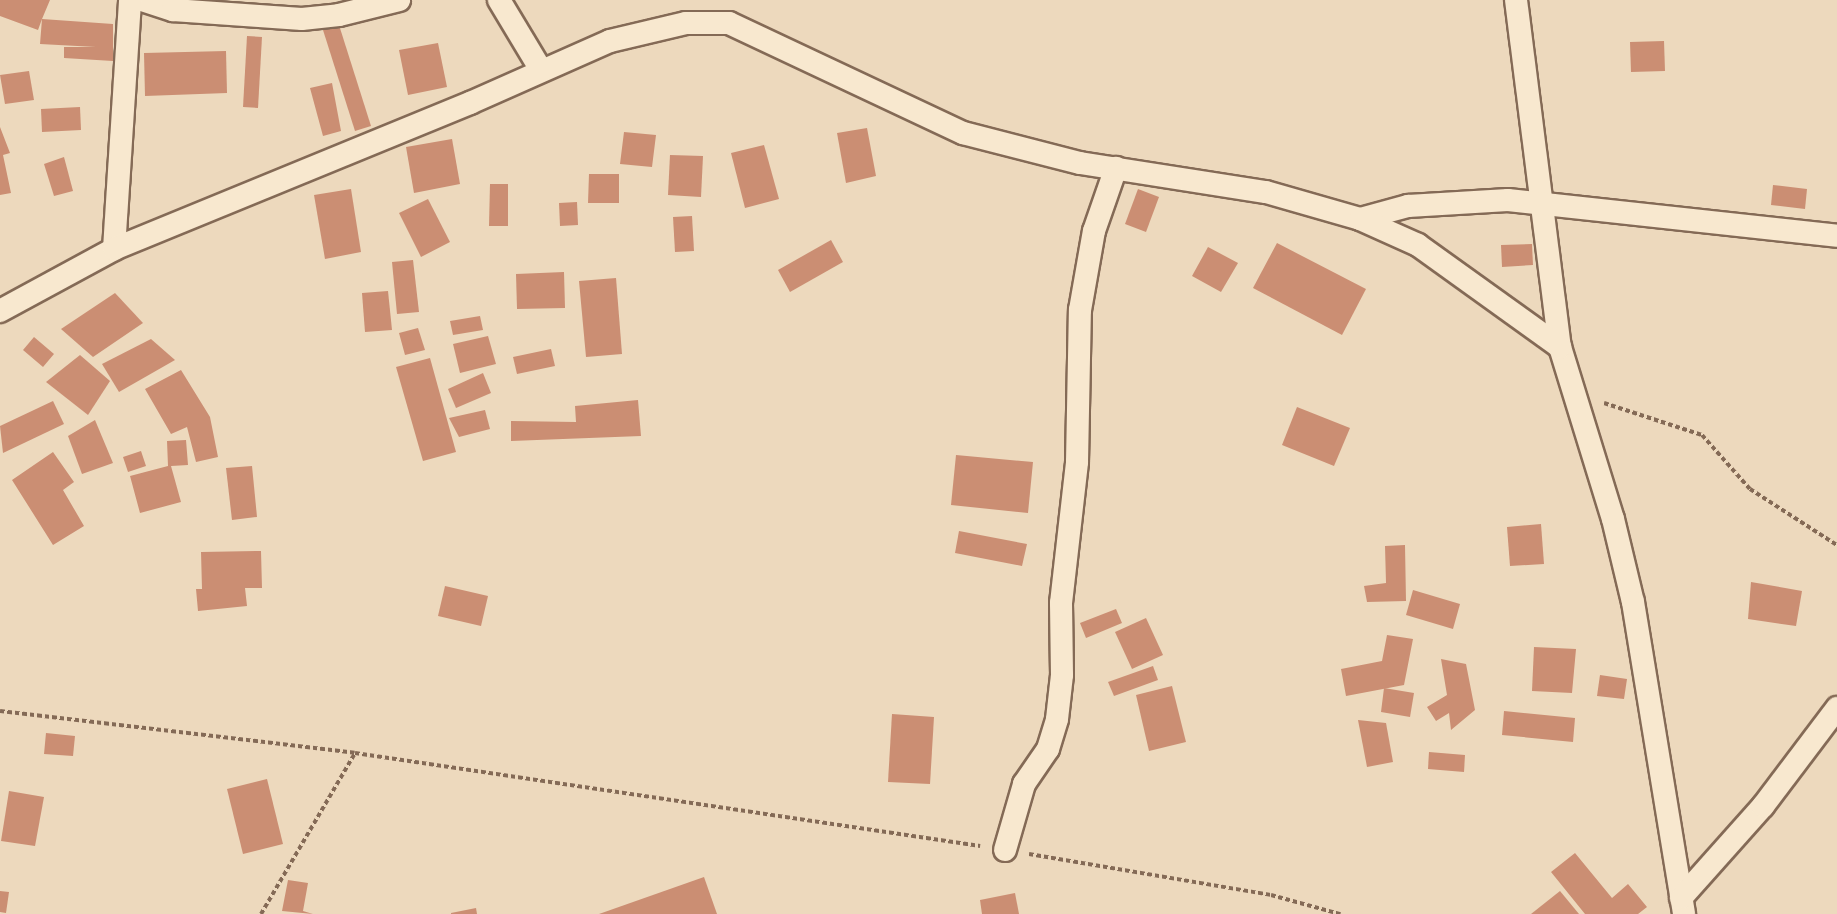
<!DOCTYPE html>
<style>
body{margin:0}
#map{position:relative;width:1837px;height:914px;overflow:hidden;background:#edd9bd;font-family:Spectral,serif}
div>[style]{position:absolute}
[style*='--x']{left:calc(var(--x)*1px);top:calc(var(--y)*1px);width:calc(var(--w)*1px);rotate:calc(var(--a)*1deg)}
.building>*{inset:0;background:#cb8e73}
.path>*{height:4px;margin-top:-2px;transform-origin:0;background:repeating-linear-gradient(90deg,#846a56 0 4.5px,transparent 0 7.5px)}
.roads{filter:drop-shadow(2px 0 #846a56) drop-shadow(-2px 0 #846a56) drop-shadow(0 2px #846a56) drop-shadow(0 -2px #846a56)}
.minor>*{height:22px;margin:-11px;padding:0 11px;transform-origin:11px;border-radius:11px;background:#f8e8cf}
span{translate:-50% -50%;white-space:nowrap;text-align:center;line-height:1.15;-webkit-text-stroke:4.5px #f4e5cc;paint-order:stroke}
</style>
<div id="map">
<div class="building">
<i style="clip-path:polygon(0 0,50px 0,42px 19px,113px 24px,113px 61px,64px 58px,64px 47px,96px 47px,40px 44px,42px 19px,38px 30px,0 16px)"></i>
<i style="clip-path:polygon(339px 25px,371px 126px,355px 131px,323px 30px)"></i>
<i style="clip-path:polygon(247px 36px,262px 37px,258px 108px,243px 107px)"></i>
<i style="clip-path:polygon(1664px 41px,1665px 71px,1631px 72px,1630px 42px)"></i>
<i style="clip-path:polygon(438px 43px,447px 87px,408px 95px,399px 50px)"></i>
<i style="clip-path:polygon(226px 51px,227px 93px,145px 96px,144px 53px)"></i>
<i style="clip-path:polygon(29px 71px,34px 100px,5px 104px,0 75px)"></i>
<i style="clip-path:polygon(332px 83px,341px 131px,323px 136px,310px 88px)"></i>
<i style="clip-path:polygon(80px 107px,81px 130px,42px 132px,41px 109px)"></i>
<i style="clip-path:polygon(0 127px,10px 153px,3px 155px,11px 193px,0 195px)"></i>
<i style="clip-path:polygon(867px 128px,876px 176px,846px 183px,837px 133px)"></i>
<i style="clip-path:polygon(624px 132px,656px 135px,652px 167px,620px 164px)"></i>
<i style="clip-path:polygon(452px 139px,460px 184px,414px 193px,406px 147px)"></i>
<i style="clip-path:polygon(764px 145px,779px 199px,745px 208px,731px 153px)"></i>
<i style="clip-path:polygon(670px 155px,703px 156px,701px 197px,668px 195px)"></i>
<i style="clip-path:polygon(64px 157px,73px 191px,54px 196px,44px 164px)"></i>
<i style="clip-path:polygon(589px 174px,619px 174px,619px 203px,588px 203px)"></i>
<i style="clip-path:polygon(490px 184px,508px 184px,508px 226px,489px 226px)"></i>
<i style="clip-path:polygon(1773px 185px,1807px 189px,1805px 209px,1771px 205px)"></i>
<i style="clip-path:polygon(351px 189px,361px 252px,325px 259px,314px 195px)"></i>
<i style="clip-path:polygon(1138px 189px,1159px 197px,1146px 232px,1125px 224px)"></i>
<i style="clip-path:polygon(428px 199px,450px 242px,421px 257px,399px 213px)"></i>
<i style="clip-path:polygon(577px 202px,578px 225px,560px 226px,559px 203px)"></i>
<i style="clip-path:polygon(692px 216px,694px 251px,675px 252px,673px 217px)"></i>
<i style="clip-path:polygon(831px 240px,843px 262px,790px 292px,778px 270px)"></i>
<i style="clip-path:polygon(1277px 243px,1366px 289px,1342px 335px,1253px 288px)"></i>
<i style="clip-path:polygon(1532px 244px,1533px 265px,1502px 267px,1501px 245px)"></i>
<i style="clip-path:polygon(1208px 247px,1238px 263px,1221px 292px,1192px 276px)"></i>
<i style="clip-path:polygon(413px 260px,419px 312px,397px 314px,392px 262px)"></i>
<i style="clip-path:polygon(564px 272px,565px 308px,517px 309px,516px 274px)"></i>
<i style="clip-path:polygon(616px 278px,622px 354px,586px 357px,579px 281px)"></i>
<i style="clip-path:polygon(388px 291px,392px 330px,365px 332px,362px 293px)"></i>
<i style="clip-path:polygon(115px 293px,143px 323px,93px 357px,61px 329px)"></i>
<i style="clip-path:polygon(480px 316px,483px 330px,453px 335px,450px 321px)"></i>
<i style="clip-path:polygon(418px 328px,425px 350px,405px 355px,399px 333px)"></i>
<i style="clip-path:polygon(488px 336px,496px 364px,460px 373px,453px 344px)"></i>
<i style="clip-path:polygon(34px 337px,54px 354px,43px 367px,23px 350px)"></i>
<i style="clip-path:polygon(151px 339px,175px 360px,119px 392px,102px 364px)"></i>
<i style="clip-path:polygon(551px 349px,555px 366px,517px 374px,513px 357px)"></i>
<i style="clip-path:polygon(80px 355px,110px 381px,88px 415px,46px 382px)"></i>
<i style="clip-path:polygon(430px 358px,456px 452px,423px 461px,396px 367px)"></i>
<i style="clip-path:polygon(181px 370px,210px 417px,218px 457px,196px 462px,187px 427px,171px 434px,145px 389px)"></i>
<i style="clip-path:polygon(483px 373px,491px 393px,456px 408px,448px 389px)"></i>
<i style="clip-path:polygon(638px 400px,641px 436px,511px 441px,511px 421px,576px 422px,575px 406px)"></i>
<i style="clip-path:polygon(53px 401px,64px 424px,3px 453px,0 426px)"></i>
<i style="clip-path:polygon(1297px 407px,1350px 428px,1334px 466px,1282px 445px)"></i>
<i style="clip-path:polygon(485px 410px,490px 429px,459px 437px,449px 418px)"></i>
<i style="clip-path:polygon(95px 420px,113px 463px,82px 474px,68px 436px)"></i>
<i style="clip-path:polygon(186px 440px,188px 465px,171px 466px,181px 502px,140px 513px,130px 476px,168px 466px,167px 441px)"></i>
<i style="clip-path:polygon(141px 451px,146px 466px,128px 472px,123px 457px)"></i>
<i style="clip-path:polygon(53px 452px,74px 482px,63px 490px,84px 526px,53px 545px,12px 480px)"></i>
<i style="clip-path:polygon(956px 455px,1033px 462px,1028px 513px,951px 505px)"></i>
<i style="clip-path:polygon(252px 466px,257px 517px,232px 520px,226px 468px)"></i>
<i style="clip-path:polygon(1541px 524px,1544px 564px,1510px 566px,1507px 527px)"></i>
<i style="clip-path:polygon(959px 531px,1027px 544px,1022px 566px,955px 553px)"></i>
<i style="clip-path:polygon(1405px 545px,1406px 601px,1367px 602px,1364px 586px,1386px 583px,1385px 546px)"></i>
<i style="clip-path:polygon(261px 551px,262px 588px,245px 588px,247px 606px,198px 611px,196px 589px,202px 589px,201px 552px)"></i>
<i style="clip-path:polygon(1751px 582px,1802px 591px,1796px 626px,1748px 619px)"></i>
<i style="clip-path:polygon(445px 586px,488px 596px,481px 626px,438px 616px)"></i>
<i style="clip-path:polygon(1413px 590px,1460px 604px,1453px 629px,1406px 615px)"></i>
<i style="clip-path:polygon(1116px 609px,1122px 623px,1086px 638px,1080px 623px)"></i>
<i style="clip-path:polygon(1146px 618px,1163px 655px,1132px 669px,1115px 632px)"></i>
<i style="clip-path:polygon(1387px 635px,1413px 639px,1404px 685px,1346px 696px,1341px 669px,1382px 661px)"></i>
<i style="clip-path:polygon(1534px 647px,1576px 649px,1572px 693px,1532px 691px)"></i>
<i style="clip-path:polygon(1441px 659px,1466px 664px,1475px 710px,1451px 730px,1449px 713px,1436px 721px,1427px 707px,1447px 695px)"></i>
<i style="clip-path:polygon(1153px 666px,1158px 680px,1114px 696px,1108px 682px)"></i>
<i style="clip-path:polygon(1600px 675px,1627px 679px,1624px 699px,1597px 696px)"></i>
<i style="clip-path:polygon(1172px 686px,1186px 742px,1149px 751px,1136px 695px)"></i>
<i style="clip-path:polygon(1384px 688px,1414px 693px,1410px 717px,1381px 712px)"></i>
<i style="clip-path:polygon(1504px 711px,1575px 718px,1573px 742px,1502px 735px)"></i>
<i style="clip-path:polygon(892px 714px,934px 717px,930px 784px,888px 782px)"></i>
<i style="clip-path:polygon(1358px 720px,1386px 723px,1393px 762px,1367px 767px)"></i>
<i style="clip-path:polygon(46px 733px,75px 736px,73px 756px,44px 754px)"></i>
<i style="clip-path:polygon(1429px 752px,1465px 755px,1464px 772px,1428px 769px)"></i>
<i style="clip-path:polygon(267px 779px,283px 844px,243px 854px,227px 789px)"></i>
<i style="clip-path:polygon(9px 791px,44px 797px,35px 846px,1px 841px)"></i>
<i style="clip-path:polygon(1575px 853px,1612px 898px,1628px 884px,1647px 907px,1638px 914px,1585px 914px,1551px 872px)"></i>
<i style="clip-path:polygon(704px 877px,717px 914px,599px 914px)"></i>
<i style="clip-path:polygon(288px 880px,308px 883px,303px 911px,313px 914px,282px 911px)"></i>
<i style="clip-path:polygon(0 891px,9px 892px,6px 913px,0 912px)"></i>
<i style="clip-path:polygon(1560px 891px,1579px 914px,1531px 914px)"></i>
<i style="clip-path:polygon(1015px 893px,1019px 914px,982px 914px,980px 900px)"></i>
<i style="clip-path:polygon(476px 908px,477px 914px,451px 914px,451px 913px)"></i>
</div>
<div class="path">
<i style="--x:1604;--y:403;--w:103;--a:18.1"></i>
<i style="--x:1702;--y:435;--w:72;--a:48.4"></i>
<i style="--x:1750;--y:489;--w:103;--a:32.8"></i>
<i style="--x:0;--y:711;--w:357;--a:6.7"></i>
<i style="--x:355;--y:753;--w:632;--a:8.46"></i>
<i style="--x:1029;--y:854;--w:245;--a:9.6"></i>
<i style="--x:1271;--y:895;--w:72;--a:15.4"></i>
<i style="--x:261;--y:914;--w:186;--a:-59.7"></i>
</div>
<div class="roads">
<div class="minor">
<i style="--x:142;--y:0;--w:33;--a:18"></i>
<i style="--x:173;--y:10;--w:129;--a:4"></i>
<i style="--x:302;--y:19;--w:37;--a:-6"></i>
<i style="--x:339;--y:15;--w:62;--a:-14"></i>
<i style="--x:499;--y:0;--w:82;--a:59"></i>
<i style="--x:1516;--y:0;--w:350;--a:82.8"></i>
<i style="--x:1560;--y:347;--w:180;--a:72.9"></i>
<i style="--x:1613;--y:519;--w:85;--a:76.5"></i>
<i style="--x:1633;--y:602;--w:316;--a:80.7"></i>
<i style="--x:1360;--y:219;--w:50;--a:-15.2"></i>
<i style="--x:1408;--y:206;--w:100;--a:-3.4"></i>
<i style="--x:1508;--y:200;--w:331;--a:6.2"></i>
<i style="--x:114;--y:249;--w:250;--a:-86.3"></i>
<i style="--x:0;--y:311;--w:130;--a:-28.5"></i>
<i style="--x:114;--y:249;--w:385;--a:-22.3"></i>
<i style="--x:470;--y:103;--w:153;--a:-23.9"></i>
<i style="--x:610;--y:41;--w:78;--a:-13.3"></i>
<i style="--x:686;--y:23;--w:43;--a:0"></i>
<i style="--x:729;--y:23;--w:259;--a:25.2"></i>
<i style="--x:963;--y:133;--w:121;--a:14.4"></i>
<i style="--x:1080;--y:163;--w:188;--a:8.9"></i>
<i style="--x:1266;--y:192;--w:98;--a:16"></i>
<i style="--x:1360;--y:219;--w:64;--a:24.1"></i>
<i style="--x:1418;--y:245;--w:175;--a:35.7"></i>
<i style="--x:1005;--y:850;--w:69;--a:-73.9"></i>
<i style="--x:1024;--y:784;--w:42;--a:-55.6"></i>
<i style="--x:1048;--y:749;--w:31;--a:-73"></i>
<i style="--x:1057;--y:719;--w:44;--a:-83.5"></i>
<i style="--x:1062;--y:675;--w:72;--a:-90.8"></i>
<i style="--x:1061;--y:603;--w:142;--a:-83.5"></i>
<i style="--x:1077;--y:462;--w:152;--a:-88.9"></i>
<i style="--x:1080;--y:310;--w:80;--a:-80"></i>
<i style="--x:1094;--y:231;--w:67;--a:-70.8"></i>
<i style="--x:1681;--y:898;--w:123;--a:-48.3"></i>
<i style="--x:1763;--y:806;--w:123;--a:-52.9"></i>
</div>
</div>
</div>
